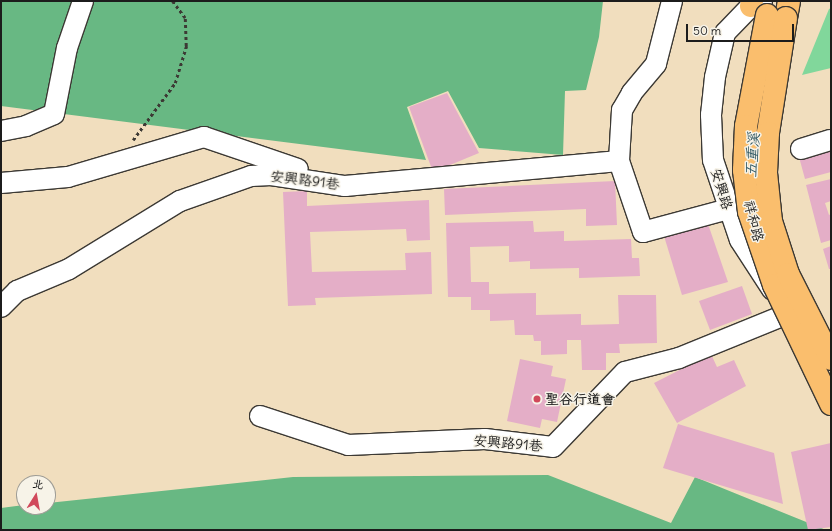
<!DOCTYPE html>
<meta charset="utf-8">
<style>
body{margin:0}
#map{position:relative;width:832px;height:531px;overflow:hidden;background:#f1debe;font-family:Delius,"LXGW WenKai TC",sans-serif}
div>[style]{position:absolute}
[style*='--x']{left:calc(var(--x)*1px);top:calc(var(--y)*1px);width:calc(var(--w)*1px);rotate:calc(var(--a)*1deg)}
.green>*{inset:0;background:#81d79b}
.forest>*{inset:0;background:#68b883}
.building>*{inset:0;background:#e4aec7}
.path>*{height:2.5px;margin-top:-1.25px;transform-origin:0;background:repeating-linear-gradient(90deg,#3c3934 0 3px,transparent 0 6px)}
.roads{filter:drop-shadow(1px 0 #3c3934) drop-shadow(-1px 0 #3c3934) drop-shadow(0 1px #3c3934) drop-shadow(0 -1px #3c3934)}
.minor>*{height:20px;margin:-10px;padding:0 10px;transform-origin:10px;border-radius:10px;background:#fff}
.major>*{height:22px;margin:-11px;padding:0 11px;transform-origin:11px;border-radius:11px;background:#fabe6d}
.bridges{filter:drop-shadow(1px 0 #3c3934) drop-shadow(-1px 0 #3c3934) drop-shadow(0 1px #3c3934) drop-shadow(0 -1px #3c3934)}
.major-bridge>*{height:22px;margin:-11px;padding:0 11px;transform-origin:11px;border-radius:11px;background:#fabe6d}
.dots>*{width:11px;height:11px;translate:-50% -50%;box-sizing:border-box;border:2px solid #f7f3e8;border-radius:50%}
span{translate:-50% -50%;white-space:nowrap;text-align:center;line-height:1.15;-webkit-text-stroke:3px #f7f3e8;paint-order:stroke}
.street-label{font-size:14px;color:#1c1c1c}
.poi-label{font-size:14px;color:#1c1c1c;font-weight:700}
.left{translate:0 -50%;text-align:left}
.water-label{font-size:15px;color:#325964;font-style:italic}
.frame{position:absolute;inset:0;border:2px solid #1c1c1c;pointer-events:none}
.north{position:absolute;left:16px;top:475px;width:40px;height:40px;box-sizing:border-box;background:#f7f3e8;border:1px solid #9f9d96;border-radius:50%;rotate:11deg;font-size:11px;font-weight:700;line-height:16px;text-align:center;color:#1c1c1c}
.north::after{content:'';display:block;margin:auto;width:14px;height:18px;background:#d1495b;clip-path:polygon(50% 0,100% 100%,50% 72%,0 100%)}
.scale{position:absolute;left:686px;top:24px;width:108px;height:18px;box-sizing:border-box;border:2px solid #1c1c1c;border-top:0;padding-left:5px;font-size:12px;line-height:14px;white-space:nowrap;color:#1c1c1c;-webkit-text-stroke:3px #f7f3e8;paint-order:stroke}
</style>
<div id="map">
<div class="green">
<i style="clip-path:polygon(831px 8px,831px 68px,802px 75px,829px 9px)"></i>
</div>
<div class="forest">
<i style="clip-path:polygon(1px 1px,603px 1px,599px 37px,586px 90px,565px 91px,563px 155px,479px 148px,448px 91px,407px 107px,426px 160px,1px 106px)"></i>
<i style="clip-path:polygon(548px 475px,671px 523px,695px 477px,826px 530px,1px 530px,1px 508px,24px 505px,48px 507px,48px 503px,293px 477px)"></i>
</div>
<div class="building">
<i style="clip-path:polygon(447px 93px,479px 153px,433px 172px,409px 107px)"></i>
<i style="clip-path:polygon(831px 149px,831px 172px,805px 179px,799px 157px)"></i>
<i style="clip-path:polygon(831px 179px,831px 201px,825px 203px,829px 215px,831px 214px,831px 240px,821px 243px,806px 185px)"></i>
<i style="clip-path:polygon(615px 181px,617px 225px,586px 226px,586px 209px,445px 215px,444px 189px)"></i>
<i style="clip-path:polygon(307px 191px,307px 206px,429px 200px,430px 240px,407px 241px,406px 229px,310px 232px,312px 272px,406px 270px,405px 253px,431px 252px,432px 294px,315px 298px,316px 305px,288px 306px,283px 192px)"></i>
<i style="clip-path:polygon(533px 221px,534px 232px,564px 231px,564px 241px,631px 239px,632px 258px,639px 258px,640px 276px,579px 278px,579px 268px,530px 269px,530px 261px,509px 262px,509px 246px,470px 247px,471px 282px,489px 282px,489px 294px,536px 293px,536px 315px,581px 314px,581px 325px,619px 324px,618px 295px,656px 295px,657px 343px,619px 344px,620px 353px,606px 353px,606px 370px,582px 370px,581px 340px,567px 340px,567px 354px,541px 355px,541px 341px,534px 341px,533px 335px,515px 335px,514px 320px,490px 321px,490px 310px,471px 310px,471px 297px,448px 297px,446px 223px)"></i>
<i style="clip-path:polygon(708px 224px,728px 282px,682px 295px,664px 236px)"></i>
<i style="clip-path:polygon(831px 246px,831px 269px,829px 269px,823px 249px)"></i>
<i style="clip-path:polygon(742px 286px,752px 314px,710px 330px,699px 301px)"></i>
<i style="clip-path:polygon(711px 354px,717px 367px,734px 360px,746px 386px,677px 423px,654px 383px)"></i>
<i style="clip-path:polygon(520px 359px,553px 366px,551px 376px,566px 379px,557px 422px,542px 419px,540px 428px,507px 421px)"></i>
<i style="clip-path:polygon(678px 424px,774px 453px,783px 504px,663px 468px)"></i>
<i style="clip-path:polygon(831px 443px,831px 527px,808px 530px,791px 452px)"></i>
</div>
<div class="path">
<i style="--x:133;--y:140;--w:71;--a:-53.6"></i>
<i style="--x:175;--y:83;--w:39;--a:-73"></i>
<i style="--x:186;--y:46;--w:28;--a:-92"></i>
<i style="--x:185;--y:18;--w:21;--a:-127"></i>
</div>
<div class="roads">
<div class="minor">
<i style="--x:672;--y:1;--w:65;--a:104.3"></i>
<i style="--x:656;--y:64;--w:38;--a:130"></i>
<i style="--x:632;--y:93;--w:20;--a:120"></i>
<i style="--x:622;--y:110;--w:51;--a:93.4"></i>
<i style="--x:619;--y:161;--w:75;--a:71.3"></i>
<i style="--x:643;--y:232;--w:88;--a:-15.1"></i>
<i style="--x:762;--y:1;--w:12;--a:156"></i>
<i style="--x:751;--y:6;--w:37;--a:134"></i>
<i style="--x:725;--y:33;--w:45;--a:102.8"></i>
<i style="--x:715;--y:77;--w:38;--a:96"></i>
<i style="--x:711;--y:115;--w:45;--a:87.5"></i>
<i style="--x:713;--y:160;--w:84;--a:71.4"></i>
<i style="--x:740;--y:240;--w:59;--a:56.9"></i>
<i style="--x:1;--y:131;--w:25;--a:-11"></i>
<i style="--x:26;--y:126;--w:30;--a:-23"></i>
<i style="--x:54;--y:114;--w:67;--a:-78.9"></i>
<i style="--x:67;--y:48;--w:50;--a:-71.2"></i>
<i style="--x:801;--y:149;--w:31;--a:-17"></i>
<i style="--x:1;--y:183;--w:67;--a:-5.1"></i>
<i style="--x:68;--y:177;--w:142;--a:-16.4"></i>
<i style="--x:204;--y:137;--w:99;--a:18.8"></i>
<i style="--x:1;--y:307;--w:23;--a:-45"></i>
<i style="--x:17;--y:291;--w:56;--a:-22.9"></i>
<i style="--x:69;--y:269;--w:130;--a:-31.5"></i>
<i style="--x:180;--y:201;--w:75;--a:-19.4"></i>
<i style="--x:251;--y:176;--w:20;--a:-3"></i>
<i style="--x:271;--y:175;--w:75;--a:8.5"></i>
<i style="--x:345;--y:186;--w:275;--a:-5.2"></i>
<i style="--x:260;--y:416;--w:93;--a:18.2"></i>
<i style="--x:348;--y:445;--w:137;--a:-2.5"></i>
<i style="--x:485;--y:439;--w:68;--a:6.7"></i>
<i style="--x:553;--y:447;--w:104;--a:-46.2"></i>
<i style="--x:625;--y:372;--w:56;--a:-14.5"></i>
<i style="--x:679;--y:358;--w:120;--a:-22.1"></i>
</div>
<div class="major">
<i style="--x:751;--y:6;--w:5;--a:-79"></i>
<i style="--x:786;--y:18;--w:17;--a:-80"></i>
</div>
</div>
<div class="bridges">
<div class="major-bridge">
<i style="--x:767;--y:15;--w:113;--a:100.7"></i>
<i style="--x:746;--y:126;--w:44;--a:92.6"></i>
<i style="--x:744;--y:170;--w:42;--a:83.2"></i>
<i style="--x:749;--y:212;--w:77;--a:71.1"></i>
<i style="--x:774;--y:285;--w:132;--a:64.4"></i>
<i style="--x:786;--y:18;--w:116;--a:98.9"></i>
<i style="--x:768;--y:133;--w:40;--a:92.9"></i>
<i style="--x:766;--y:173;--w:48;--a:84.1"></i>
<i style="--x:771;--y:221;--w:56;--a:72.2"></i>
<i style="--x:788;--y:274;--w:95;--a:63.2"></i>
</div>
</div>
<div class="dots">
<i style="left:537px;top:399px;background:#d1495b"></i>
</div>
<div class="street-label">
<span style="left:305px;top:180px;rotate:7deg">安興路91巷</span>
<span style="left:722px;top:189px;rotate:73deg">安興路</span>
<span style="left:754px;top:221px;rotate:76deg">祥和路</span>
<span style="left:508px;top:443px;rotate:5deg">安興路91巷</span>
</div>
<div class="poi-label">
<span class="left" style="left:545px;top:399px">聖谷行道會</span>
</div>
<div class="water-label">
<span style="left:752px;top:155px;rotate:-86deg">五重溪</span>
</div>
<div class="frame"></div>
<div class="north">北</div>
<div class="scale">50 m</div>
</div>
